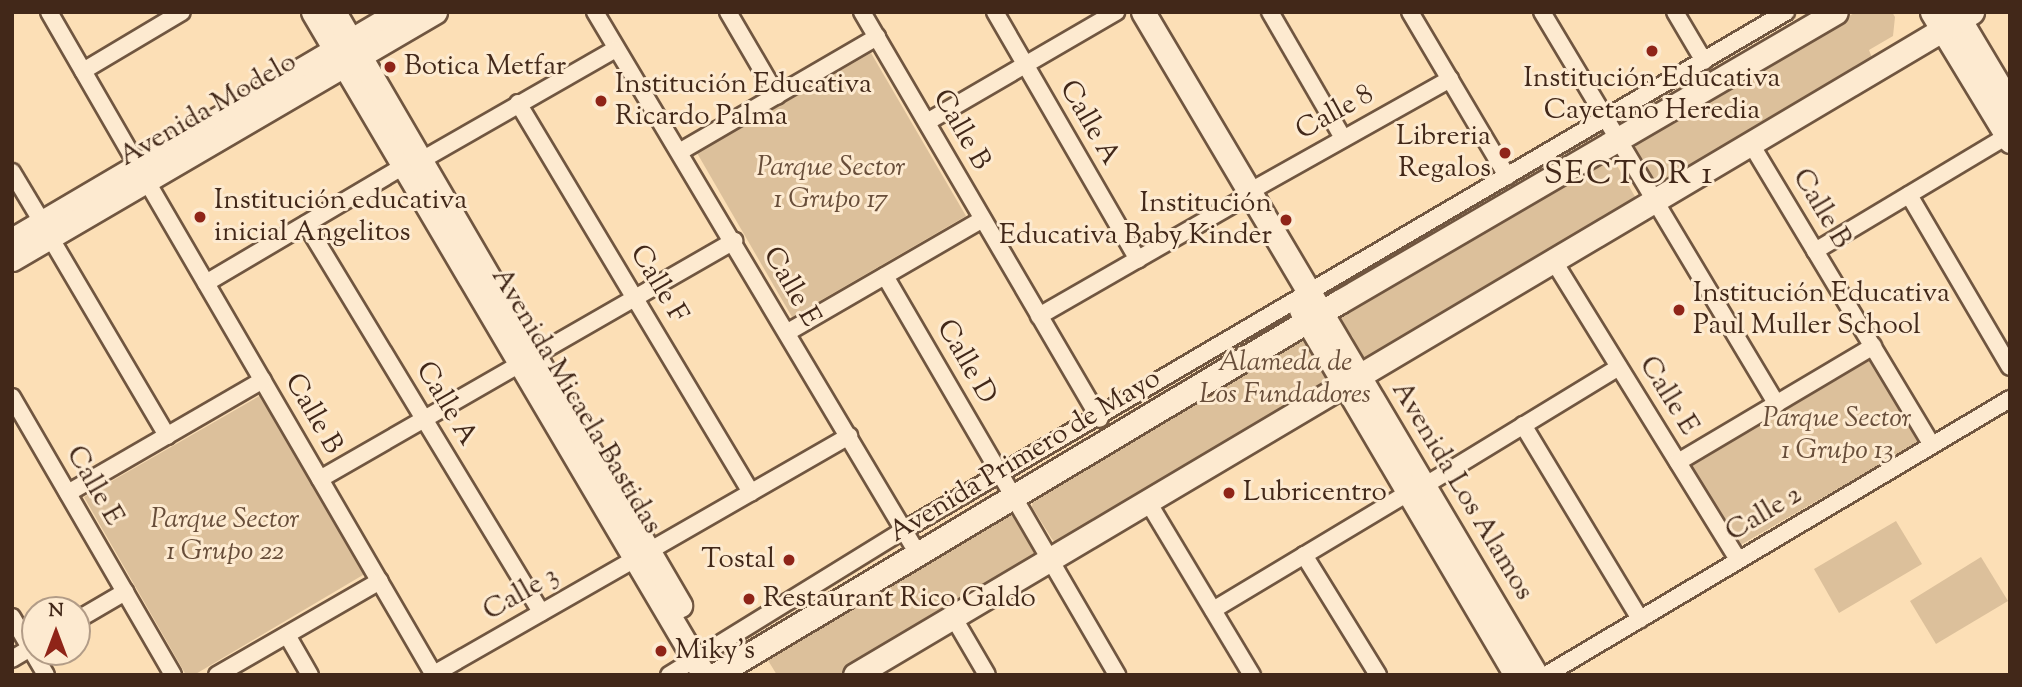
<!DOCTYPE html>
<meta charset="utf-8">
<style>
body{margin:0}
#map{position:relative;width:2022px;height:687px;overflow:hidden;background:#fcdfb6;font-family:"Sorts Mill Goudy",serif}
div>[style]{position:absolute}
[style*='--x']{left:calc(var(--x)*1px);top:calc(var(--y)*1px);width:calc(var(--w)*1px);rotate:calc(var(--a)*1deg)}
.green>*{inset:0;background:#dcc09b}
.roads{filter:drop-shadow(2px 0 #705640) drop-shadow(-2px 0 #705640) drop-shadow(0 2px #705640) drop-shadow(0 -2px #705640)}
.street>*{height:16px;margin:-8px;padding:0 8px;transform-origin:8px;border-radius:8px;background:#fdead0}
.secondary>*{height:23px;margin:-11.5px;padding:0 11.5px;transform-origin:11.5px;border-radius:11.5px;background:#fdead0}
.dots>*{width:19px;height:19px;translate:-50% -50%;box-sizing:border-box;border:4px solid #fdead0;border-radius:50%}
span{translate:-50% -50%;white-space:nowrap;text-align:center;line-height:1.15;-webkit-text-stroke:6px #fdead0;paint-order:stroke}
.poi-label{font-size:28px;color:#422819}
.left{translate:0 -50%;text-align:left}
.right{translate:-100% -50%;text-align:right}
.street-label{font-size:28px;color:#422819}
.park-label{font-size:28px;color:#684e3a;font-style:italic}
.quarter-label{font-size:32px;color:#422819;letter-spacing:2px}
.frame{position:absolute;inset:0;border:14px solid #422819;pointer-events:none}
.north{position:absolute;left:21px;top:596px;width:70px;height:70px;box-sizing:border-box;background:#fdead0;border:2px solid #b29c87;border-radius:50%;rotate:0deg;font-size:19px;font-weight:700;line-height:28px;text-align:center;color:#422819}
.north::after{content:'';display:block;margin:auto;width:24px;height:32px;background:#8f2418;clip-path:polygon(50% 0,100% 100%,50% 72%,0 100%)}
</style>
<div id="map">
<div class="green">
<i style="clip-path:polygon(1856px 12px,1892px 12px,1895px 17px,1893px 36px,1869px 50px,1874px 63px,1656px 187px,1635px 148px,1639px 141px)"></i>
<i style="clip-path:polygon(871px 53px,966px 216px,792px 317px,697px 153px)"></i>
<i style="clip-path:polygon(1606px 160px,1615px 162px,1637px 200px,1364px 360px,1358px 358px,1353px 337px,1338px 322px,1344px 313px)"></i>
<i style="clip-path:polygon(1302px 340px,1327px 375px,1326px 386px,1058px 545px,1052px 539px,1032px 507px,1033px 500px,1289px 342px)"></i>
<i style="clip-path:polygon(1870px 360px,1919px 442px,1737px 547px,1689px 467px)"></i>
<i style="clip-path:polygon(261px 395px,368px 572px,194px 675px,186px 675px,84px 497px)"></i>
<i style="clip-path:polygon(1012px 513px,1018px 516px,1040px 553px,1036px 562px,843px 675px,777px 675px,764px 654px)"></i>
<i style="clip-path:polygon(1896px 521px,1922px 564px,1839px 613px,1814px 569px)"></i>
<i style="clip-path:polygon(1981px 557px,2008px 601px,1936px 644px,1910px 601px)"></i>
</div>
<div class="roads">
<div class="street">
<i style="--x:49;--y:12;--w:178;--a:60"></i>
<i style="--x:595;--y:12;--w:631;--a:59.21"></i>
<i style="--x:728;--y:12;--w:97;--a:59.7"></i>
<i style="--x:862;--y:12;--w:471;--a:59.7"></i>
<i style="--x:995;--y:12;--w:286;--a:60"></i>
<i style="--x:1270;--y:12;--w:146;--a:59.9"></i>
<i style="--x:1410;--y:12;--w:191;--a:59.4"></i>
<i style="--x:1542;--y:12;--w:457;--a:59.1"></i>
<i style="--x:1675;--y:12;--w:57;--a:59.4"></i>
<i style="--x:83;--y:71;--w:115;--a:-30.8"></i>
<i style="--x:518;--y:103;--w:454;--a:59.1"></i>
<i style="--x:927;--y:122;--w:219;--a:-30.2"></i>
<i style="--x:1751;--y:144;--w:351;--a:59"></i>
<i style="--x:681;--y:151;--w:227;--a:-30.2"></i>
<i style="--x:420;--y:161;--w:224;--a:-29.8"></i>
<i style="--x:12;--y:172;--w:58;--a:59"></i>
<i style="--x:146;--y:180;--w:573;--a:59.81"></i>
<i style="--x:1247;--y:193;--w:233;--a:-29.3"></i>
<i style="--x:1909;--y:195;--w:199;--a:59.6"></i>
<i style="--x:306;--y:224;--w:454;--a:58.8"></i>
<i style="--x:50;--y:237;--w:231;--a:59.5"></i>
<i style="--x:1815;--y:251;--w:224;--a:-30.9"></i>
<i style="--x:1553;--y:260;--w:352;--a:58.3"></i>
<i style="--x:885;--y:276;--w:462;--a:59.8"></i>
<i style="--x:206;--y:283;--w:230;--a:-30.6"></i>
<i style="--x:1039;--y:316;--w:228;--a:-29.9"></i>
<i style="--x:788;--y:332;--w:225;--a:-30.1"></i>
<i style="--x:12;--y:397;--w:321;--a:59.9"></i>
<i style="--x:1523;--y:425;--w:227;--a:58.9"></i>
<i style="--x:1678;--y:462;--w:227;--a:-30.7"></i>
<i style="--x:320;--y:479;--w:478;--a:-29.9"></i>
<i style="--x:1424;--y:486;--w:228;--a:-31.4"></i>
<i style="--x:68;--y:493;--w:225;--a:-30.1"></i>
<i style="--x:1148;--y:502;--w:202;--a:59"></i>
<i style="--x:649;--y:551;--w:231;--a:-29.9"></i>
<i style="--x:1304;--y:555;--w:141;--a:58.3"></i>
<i style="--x:1213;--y:610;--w:229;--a:-31"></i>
<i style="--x:952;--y:615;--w:69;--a:59.7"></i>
<i style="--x:12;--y:617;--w:67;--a:59.6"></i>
<i style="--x:77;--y:620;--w:56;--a:-30.3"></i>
<i style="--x:287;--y:635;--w:46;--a:60.1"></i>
<i style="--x:12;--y:659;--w:27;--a:-31"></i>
<i style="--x:434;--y:674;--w:232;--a:-29.8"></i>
<i style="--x:217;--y:675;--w:188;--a:-30"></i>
<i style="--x:669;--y:675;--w:276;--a:-31.7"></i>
<i style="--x:904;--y:530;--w:1023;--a:-30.43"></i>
<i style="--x:1546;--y:675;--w:540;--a:-30.75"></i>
</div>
<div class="secondary">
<i style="--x:313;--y:12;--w:770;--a:59.47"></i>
<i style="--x:334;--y:12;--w:687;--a:59.74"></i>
<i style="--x:1143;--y:12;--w:771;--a:59.34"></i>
<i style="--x:1932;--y:12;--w:151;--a:58.8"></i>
<i style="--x:1955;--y:12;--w:107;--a:59.1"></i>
<i style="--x:12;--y:240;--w:449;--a:-30.5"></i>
<i style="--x:12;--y:259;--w:490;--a:-30.3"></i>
<i style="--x:1301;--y:310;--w:424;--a:59.5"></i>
<i style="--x:715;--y:675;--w:727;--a:-30.87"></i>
<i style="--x:1339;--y:302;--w:575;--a:-30.26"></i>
<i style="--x:855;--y:675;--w:1299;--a:-30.69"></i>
</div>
</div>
<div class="dots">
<i style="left:1652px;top:51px;background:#8f2418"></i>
<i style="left:390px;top:67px;background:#8f2418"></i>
<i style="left:601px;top:101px;background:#8f2418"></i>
<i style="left:1505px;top:153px;background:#8f2418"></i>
<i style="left:200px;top:217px;background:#8f2418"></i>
<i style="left:1286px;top:220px;background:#8f2418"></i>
<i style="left:1679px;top:310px;background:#8f2418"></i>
<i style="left:1229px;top:493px;background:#8f2418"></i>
<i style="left:789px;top:560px;background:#8f2418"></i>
<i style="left:749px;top:599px;background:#8f2418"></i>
<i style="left:661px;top:651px;background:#8f2418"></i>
</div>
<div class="poi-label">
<span class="left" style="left:404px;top:67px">Botica Metfar</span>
<span style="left:1652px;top:95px">Institución Educativa<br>Cayetano Heredia</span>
<span class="left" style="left:615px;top:101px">Institución Educativa<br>Ricardo Palma</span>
<span class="right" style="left:1491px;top:153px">Libreria<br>Regalos</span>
<span class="left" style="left:214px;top:217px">Institución educativa<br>inicial Angelitos</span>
<span class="right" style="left:1272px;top:220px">Institución<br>Educativa Baby Kinder</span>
<span class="left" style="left:1693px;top:310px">Institución Educativa<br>Paul Muller School</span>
<span class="left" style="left:1243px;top:493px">Lubricentro</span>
<span class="right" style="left:775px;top:560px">Tostal</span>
<span class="left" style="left:763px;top:599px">Restaurant Rico Galdo</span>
<span class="left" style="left:675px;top:651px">Miky's</span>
</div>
<div class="street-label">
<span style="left:208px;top:110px;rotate:-30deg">Avenida Modelo</span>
<span style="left:1335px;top:113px;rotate:-29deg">Calle 8</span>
<span style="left:1089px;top:123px;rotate:60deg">Calle A</span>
<span style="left:961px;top:130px;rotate:60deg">Calle B</span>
<span style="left:1821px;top:209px;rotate:59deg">Calle B</span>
<span style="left:658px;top:284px;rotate:59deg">Calle F</span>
<span style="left:791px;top:287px;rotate:60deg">Calle E</span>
<span style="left:966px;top:362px;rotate:60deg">Calle D</span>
<span style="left:1668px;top:396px;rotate:58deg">Calle E</span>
<span style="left:576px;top:401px;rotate:59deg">Avenida Micaela Bastidas</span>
<span style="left:446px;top:404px;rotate:59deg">Calle A</span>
<span style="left:313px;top:414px;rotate:60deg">Calle B</span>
<span style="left:1025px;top:456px;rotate:-31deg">Avenida Primero de Mayo</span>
<span style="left:94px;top:486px;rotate:60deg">Calle E</span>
<span style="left:1462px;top:491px;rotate:59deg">Avenida Los Alamos</span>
<span style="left:1764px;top:514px;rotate:-31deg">Calle 2</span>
<span style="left:521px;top:594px;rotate:-30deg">Calle 3</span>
</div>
<div class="park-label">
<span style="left:831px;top:184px">Parque Sector<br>1 Grupo 17</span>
<span style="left:1285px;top:379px">Alameda de<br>Los Fundadores</span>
<span style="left:1837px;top:435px">Parque Sector<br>1 Grupo 13</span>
<span style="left:225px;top:536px">Parque Sector<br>1 Grupo 22</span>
</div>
<div class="quarter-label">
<span style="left:1629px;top:175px">SECTOR 1</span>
</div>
<div class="frame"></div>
<div class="north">N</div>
</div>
